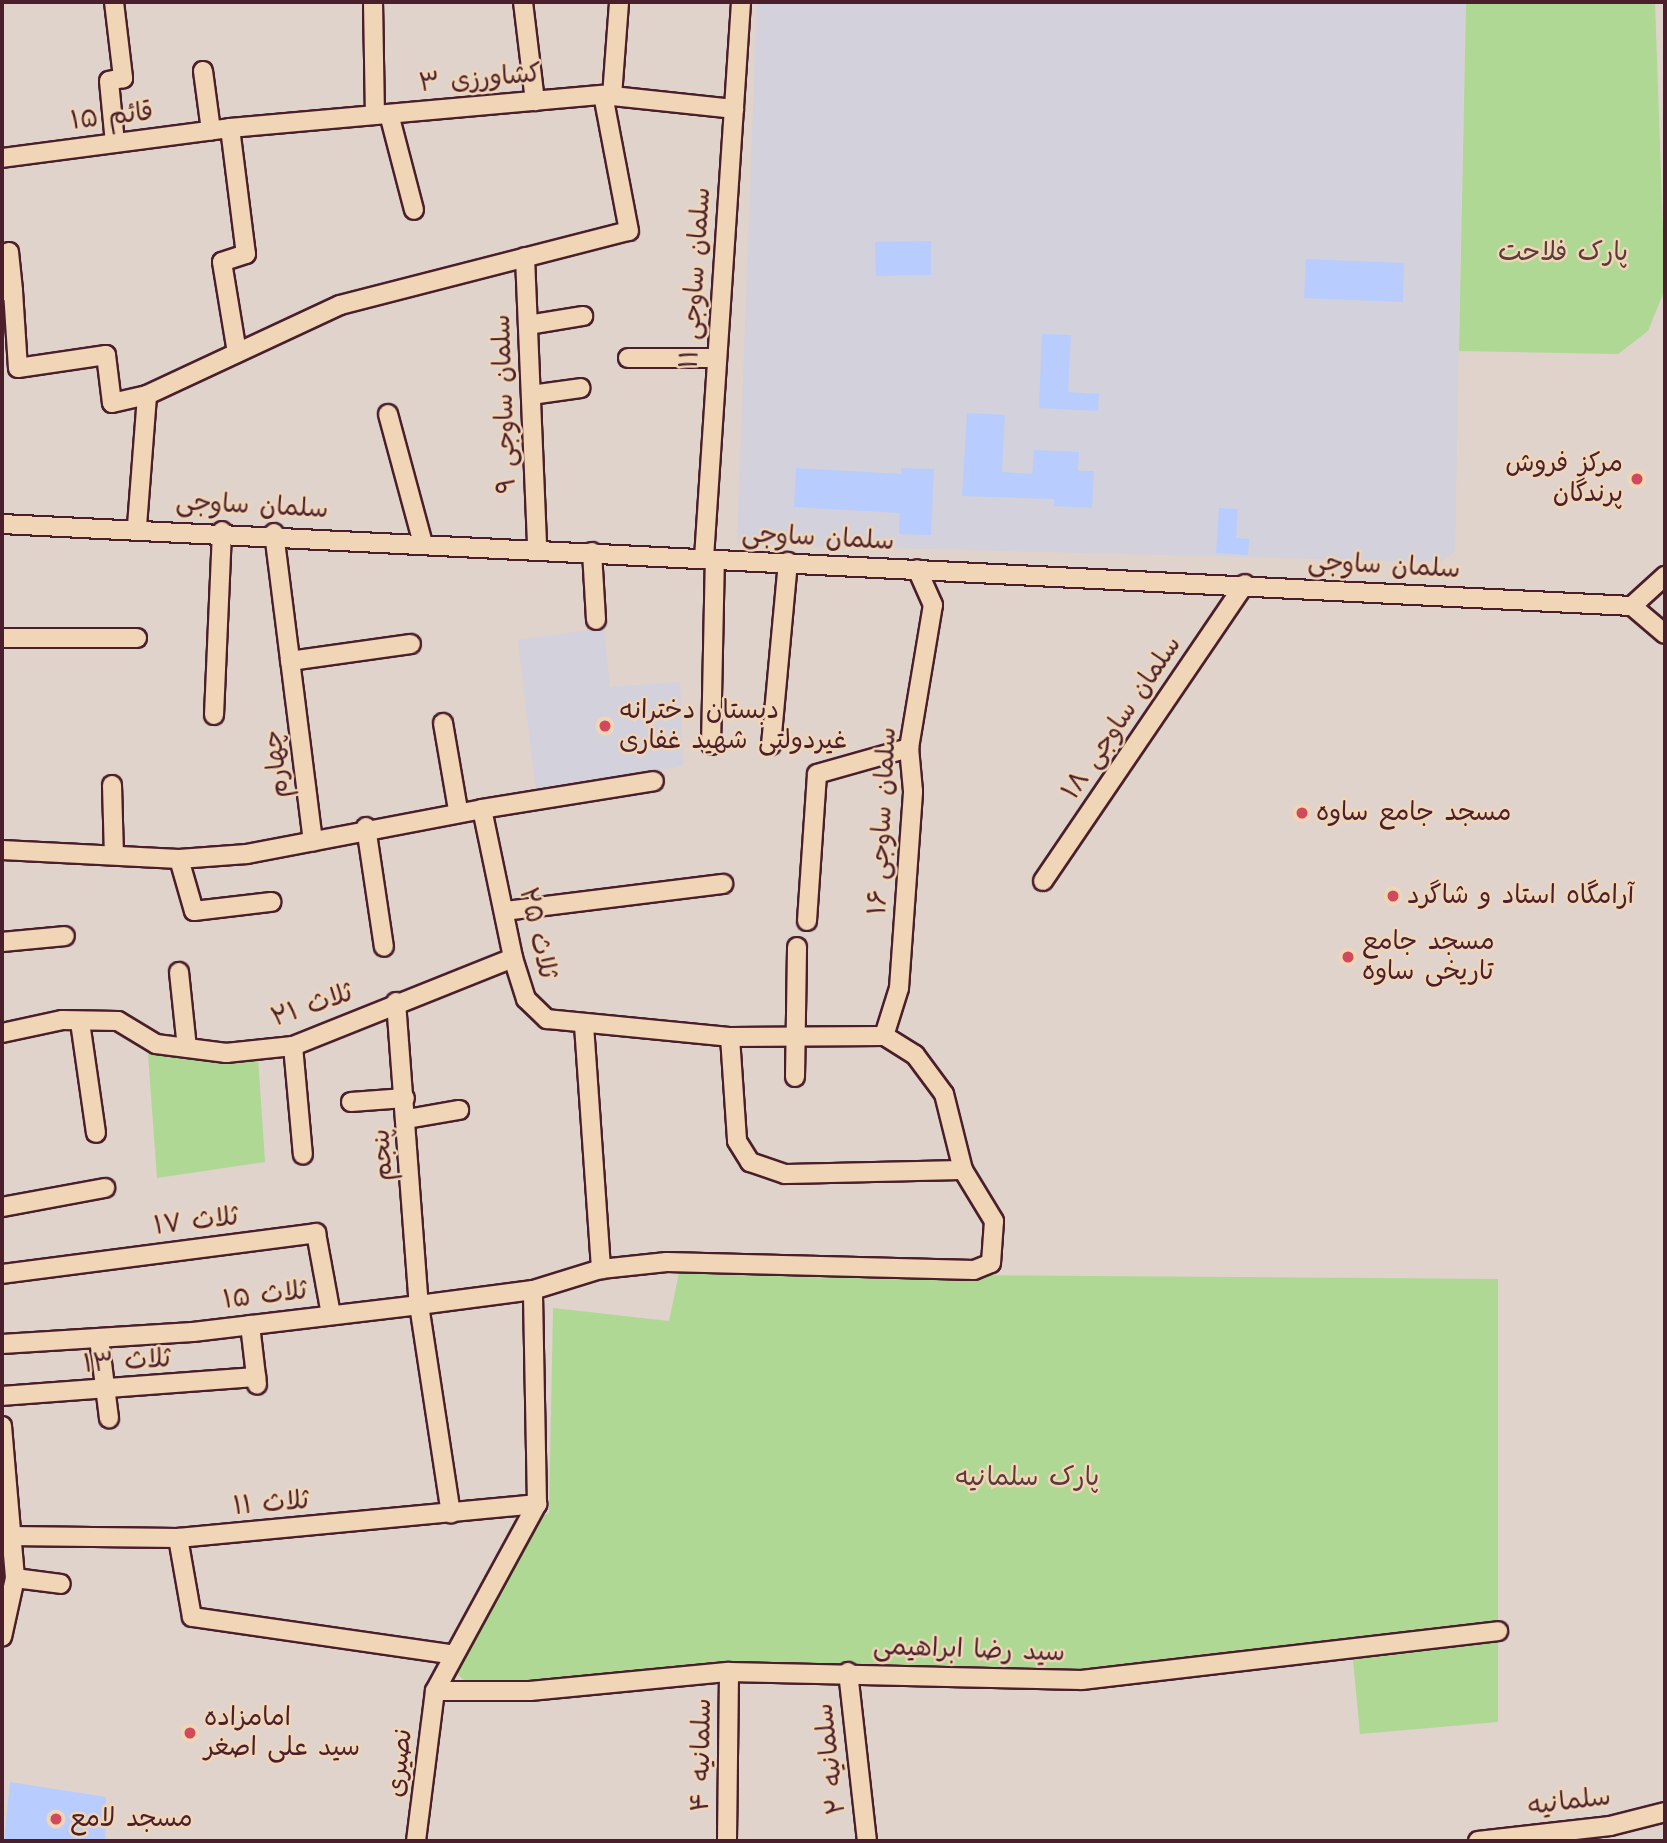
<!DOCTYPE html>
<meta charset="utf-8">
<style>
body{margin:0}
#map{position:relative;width:1667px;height:1843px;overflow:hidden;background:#dfd3cc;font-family:"Architects Daughter","Playpen Sans Arabic",sans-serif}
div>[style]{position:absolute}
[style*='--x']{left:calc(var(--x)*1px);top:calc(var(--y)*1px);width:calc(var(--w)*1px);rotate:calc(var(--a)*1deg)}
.built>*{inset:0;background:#d3d1db}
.green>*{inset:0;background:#afd894}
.building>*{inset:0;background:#b8cdfd}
.roads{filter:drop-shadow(2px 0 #4a1f2b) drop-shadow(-2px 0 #4a1f2b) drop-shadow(0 2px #4a1f2b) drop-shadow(0 -2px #4a1f2b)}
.minor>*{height:18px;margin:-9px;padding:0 9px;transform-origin:9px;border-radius:9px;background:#f0d5b7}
.dots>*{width:19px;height:19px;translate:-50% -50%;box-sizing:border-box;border:4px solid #f0d5b7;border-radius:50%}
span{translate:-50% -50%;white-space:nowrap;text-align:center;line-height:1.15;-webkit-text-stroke:5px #f0d5b7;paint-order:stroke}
.street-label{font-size:26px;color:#4a1f2b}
.park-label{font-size:26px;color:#593b3b}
.poi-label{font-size:26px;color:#4a1f2b}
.right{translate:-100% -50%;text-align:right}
.left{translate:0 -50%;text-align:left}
.frame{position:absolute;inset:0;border:4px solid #4a1f2b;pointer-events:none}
</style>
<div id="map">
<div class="built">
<i style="clip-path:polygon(757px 2px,1465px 2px,1455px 552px,1441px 562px,737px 544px)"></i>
<i style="clip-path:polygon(604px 628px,610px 687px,680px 682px,683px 766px,536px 792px,518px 640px)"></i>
</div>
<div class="green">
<i style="clip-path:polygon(1466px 2px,1655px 2px,1665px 289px,1648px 331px,1618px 354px,1459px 351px)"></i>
<i style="clip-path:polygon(148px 1054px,209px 1060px,258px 1057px,265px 1162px,157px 1178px)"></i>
<i style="clip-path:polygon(679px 1273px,1498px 1279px,1498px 1722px,1360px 1734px,1352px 1649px,1058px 1681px,825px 1672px,474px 1691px,447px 1663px,526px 1523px,549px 1513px,553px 1308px,669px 1321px)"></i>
</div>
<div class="building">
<i style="clip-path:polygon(931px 241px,931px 275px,876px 276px,875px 242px)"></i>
<i style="clip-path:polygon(1306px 259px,1404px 263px,1403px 302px,1304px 298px)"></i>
<i style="clip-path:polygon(1042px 334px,1071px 335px,1068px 392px,1099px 394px,1098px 411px,1039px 408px)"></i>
<i style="clip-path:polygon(967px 413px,1005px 415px,1002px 472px,1032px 474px,1034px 450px,1079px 452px,1078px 471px,1094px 471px,1092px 508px,1054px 506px,1054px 499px,962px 496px)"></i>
<i style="clip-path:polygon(796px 468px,901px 474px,901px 468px,934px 469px,931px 535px,899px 534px,900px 513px,794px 507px)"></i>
<i style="clip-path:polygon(1219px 508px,1238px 509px,1236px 538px,1249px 539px,1248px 555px,1216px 553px)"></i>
<i style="clip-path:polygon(10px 1782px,106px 1797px,105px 1841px,4px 1841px)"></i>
</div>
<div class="roads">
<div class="minor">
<i style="--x:114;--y:2;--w:77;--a:83.2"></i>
<i style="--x:123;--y:78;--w:14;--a:168"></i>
<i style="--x:109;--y:81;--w:62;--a:84.5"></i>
<i style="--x:373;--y:2;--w:113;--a:89"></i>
<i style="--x:523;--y:2;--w:100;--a:83.1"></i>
<i style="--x:203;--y:71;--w:60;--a:82.3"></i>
<i style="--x:612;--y:96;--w:94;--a:-85.7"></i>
<i style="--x:389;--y:114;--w:99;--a:75.4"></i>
<i style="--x:230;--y:128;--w:127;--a:82.8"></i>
<i style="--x:246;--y:254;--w:25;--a:162"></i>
<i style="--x:222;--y:262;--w:92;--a:80.6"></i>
<i style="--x:2;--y:158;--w:230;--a:-7.5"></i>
<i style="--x:230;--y:128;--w:374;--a:-5.1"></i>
<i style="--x:603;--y:95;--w:132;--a:6.1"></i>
<i style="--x:9;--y:252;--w:39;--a:84"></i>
<i style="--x:525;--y:257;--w:292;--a:87.6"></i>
<i style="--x:2;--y:291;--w:11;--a:0"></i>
<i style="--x:13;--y:291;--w:77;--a:86.3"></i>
<i style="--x:18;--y:368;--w:89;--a:-8.4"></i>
<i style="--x:106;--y:355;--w:48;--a:82.9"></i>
<i style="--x:112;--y:403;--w:36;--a:-13"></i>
<i style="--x:147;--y:395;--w:213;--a:-25"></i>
<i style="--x:340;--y:305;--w:298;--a:-14.4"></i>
<i style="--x:629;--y:231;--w:138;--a:-100.8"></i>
<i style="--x:528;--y:325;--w:56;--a:-9.3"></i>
<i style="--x:628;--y:358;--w:89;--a:0"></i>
<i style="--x:531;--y:395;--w:50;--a:-8"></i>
<i style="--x:388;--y:414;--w:135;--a:74.9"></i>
<i style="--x:2;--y:524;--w:1632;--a:2.88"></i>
<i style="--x:1632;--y:606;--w:43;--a:40.3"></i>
<i style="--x:137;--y:526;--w:131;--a:-85.6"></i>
<i style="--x:274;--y:533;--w:311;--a:82.8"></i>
<i style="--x:592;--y:552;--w:68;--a:86.6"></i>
<i style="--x:704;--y:558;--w:557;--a:-86.19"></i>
<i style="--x:1632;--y:606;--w:45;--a:-42.3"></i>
<i style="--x:2;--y:638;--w:135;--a:0"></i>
<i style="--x:290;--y:661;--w:122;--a:-8"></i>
<i style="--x:214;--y:715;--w:184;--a:-87.5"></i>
<i style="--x:443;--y:723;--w:88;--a:80.2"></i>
<i style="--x:711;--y:745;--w:185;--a:-88.8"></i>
<i style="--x:771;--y:745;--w:184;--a:-84.7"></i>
<i style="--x:112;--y:785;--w:70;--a:88.4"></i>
<i style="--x:482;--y:809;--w:174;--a:-9.2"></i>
<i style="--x:366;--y:827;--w:121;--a:81.5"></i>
<i style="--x:2;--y:850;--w:177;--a:2.9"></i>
<i style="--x:179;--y:859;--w:68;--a:-4.2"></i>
<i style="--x:247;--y:854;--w:239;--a:-10.8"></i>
<i style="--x:482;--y:809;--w:152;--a:78.2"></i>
<i style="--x:513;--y:958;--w:43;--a:72.4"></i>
<i style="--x:526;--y:999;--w:29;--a:44"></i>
<i style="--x:547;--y:1019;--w:184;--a:5.6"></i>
<i style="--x:730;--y:1037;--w:104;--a:86.1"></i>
<i style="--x:737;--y:1141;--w:25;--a:58"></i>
<i style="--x:750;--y:1162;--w:37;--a:19"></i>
<i style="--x:785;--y:1174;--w:178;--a:-1.3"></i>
<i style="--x:179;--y:859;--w:54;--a:73.9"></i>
<i style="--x:194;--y:911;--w:78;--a:-6.7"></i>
<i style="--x:1043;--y:881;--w:359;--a:-55.8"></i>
<i style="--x:505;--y:911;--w:220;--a:-7.1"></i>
<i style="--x:807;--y:921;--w:147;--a:-86.1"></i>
<i style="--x:817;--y:774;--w:96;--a:-15.8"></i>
<i style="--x:2;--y:942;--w:63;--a:-5.4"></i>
<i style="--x:179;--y:972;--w:76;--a:84"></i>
<i style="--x:396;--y:1002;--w:304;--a:85.7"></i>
<i style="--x:419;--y:1305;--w:211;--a:81.3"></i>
<i style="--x:80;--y:1022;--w:112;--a:81.8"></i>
<i style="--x:584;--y:1025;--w:245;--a:86"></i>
<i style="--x:601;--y:1269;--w:66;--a:-6.1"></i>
<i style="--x:667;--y:1262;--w:307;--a:1.5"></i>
<i style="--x:974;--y:1270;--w:18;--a:-22"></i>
<i style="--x:991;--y:1263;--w:42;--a:-85.9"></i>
<i style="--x:994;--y:1221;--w:60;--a:-121.3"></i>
<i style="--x:963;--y:1170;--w:78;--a:-104"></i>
<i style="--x:944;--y:1094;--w:49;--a:-126.6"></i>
<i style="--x:915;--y:1055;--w:36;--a:-148"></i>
<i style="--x:884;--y:1036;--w:154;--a:179.6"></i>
<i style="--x:2;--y:1033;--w:61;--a:-12.2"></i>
<i style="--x:62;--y:1020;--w:56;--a:1"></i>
<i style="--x:118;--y:1021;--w:44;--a:31.2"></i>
<i style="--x:156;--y:1044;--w:71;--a:7.3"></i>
<i style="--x:226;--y:1053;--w:67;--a:-6"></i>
<i style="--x:293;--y:1046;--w:237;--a:-21.8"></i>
<i style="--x:884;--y:1036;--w:50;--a:-72.6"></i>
<i style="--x:899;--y:988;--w:197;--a:-85.9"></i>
<i style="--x:913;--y:791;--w:43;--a:-95.3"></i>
<i style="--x:909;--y:748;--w:145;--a:-80.5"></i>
<i style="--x:933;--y:605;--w:39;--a:-114"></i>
<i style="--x:293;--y:1046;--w:109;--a:84.8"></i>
<i style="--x:795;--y:1077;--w:130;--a:-89.1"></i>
<i style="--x:351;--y:1102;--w:54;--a:-4.2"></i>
<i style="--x:407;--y:1119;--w:53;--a:-9.8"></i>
<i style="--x:2;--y:1207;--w:105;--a:-10.5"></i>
<i style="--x:2;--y:1274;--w:317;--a:-7.4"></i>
<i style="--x:316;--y:1233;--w:83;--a:79.6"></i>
<i style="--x:250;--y:1325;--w:60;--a:83.3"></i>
<i style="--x:99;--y:1339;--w:80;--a:82.8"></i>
<i style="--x:2;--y:1344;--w:191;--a:-3.6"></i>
<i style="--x:193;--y:1332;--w:228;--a:-6.8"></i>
<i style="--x:419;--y:1305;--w:115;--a:-7.5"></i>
<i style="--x:533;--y:1290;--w:71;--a:-17.2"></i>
<i style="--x:2;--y:1396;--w:255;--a:-4.3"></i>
<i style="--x:2;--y:1426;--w:153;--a:85.1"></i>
<i style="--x:15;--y:1578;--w:60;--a:102.4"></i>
<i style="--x:9;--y:1536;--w:169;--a:0.7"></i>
<i style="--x:178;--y:1538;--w:361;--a:-5.4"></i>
<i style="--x:178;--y:1538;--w:80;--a:80"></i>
<i style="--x:192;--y:1617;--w:261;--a:8.2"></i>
<i style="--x:15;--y:1578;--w:46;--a:7.4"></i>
<i style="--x:848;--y:1672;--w:170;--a:83.6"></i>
<i style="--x:435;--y:1691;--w:95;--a:0"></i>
<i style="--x:530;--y:1691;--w:200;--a:-5.5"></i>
<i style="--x:729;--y:1672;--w:353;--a:1.3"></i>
<i style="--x:1082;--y:1680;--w:419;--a:-6.7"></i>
<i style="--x:727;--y:1839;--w:167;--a:-89.3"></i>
<i style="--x:416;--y:1841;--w:151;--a:-82.8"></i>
<i style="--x:435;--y:1691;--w:213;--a:-61.4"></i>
<i style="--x:537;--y:1504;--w:214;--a:-91.1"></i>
<i style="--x:1478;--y:1841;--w:133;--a:-6.5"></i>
<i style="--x:1610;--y:1826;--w:57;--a:-14.3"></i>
</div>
</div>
<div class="dots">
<i style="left:1637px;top:479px;background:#d1495b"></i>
<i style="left:605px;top:726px;background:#d1495b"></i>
<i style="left:1302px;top:813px;background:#d1495b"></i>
<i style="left:1393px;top:896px;background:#d1495b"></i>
<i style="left:1348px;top:957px;background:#d1495b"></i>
<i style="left:190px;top:1733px;background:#d1495b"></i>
<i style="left:56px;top:1819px;background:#d1495b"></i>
</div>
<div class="street-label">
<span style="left:480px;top:79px;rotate:-5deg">کشاورزی ۳</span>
<span style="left:112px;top:117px;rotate:-7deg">قائم ۱۵</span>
<span style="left:696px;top:278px;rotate:-86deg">سلمان ساوجی ۱۱</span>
<span style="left:505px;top:404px;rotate:-92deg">سلمان ساوجی ۹</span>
<span style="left:252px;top:506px;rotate:3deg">سلمان ساوجی</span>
<span style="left:818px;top:538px;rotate:3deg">سلمان ساوجی</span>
<span style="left:1384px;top:566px;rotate:3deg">سلمان ساوجی</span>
<span style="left:1122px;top:718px;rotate:-56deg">سلمان ساوجی ۱۸</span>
<span style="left:277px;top:764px;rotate:-97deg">چهارم</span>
<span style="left:883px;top:821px;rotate:-87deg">سلمان ساوجی ۱۶</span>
<span style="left:537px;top:933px;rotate:77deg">ثلاث ۲۵</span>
<span style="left:312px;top:1006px;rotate:-19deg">ثلاث ۲۱</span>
<span style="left:383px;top:1155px;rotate:-94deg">پنجم</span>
<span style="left:196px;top:1222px;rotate:-7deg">ثلاث ۱۷</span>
<span style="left:265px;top:1296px;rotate:-7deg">ثلاث ۱۵</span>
<span style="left:127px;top:1362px;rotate:-4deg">ثلاث ۱۳</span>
<span style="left:271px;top:1504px;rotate:-5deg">ثلاث ۱۱</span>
<span style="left:969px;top:1650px;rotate:2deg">سید رضا ابراهیمی</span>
<span style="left:702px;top:1755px;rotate:-89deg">سلمانیه ۴</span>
<span style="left:831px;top:1759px;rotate:-97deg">سلمانیه ۲</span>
<span style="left:400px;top:1763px;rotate:-83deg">نصیری</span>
<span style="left:1569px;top:1802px;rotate:-7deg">سلمانیه</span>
</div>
<div class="park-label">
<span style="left:1563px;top:253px">پارک فلاحت</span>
<span style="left:1027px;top:1478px">پارک سلمانیه</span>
</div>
<div class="poi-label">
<span class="right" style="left:1623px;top:479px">مرکز فروش<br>پرندگان</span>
<span class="left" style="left:619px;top:726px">دبستان دخترانه<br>غیردولتی شهید غفاری</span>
<span class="left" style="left:1316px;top:813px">مسجد جامع ساوه</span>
<span class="left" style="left:1407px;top:896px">آرامگاه استاد و شاگرد</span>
<span class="left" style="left:1362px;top:957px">مسجد جامع<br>تاریخی ساوه</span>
<span class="left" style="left:204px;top:1733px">امامزاده<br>سید علی اصغر</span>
<span class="left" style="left:70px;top:1819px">مسجد لامع</span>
</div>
<div class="frame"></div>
</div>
